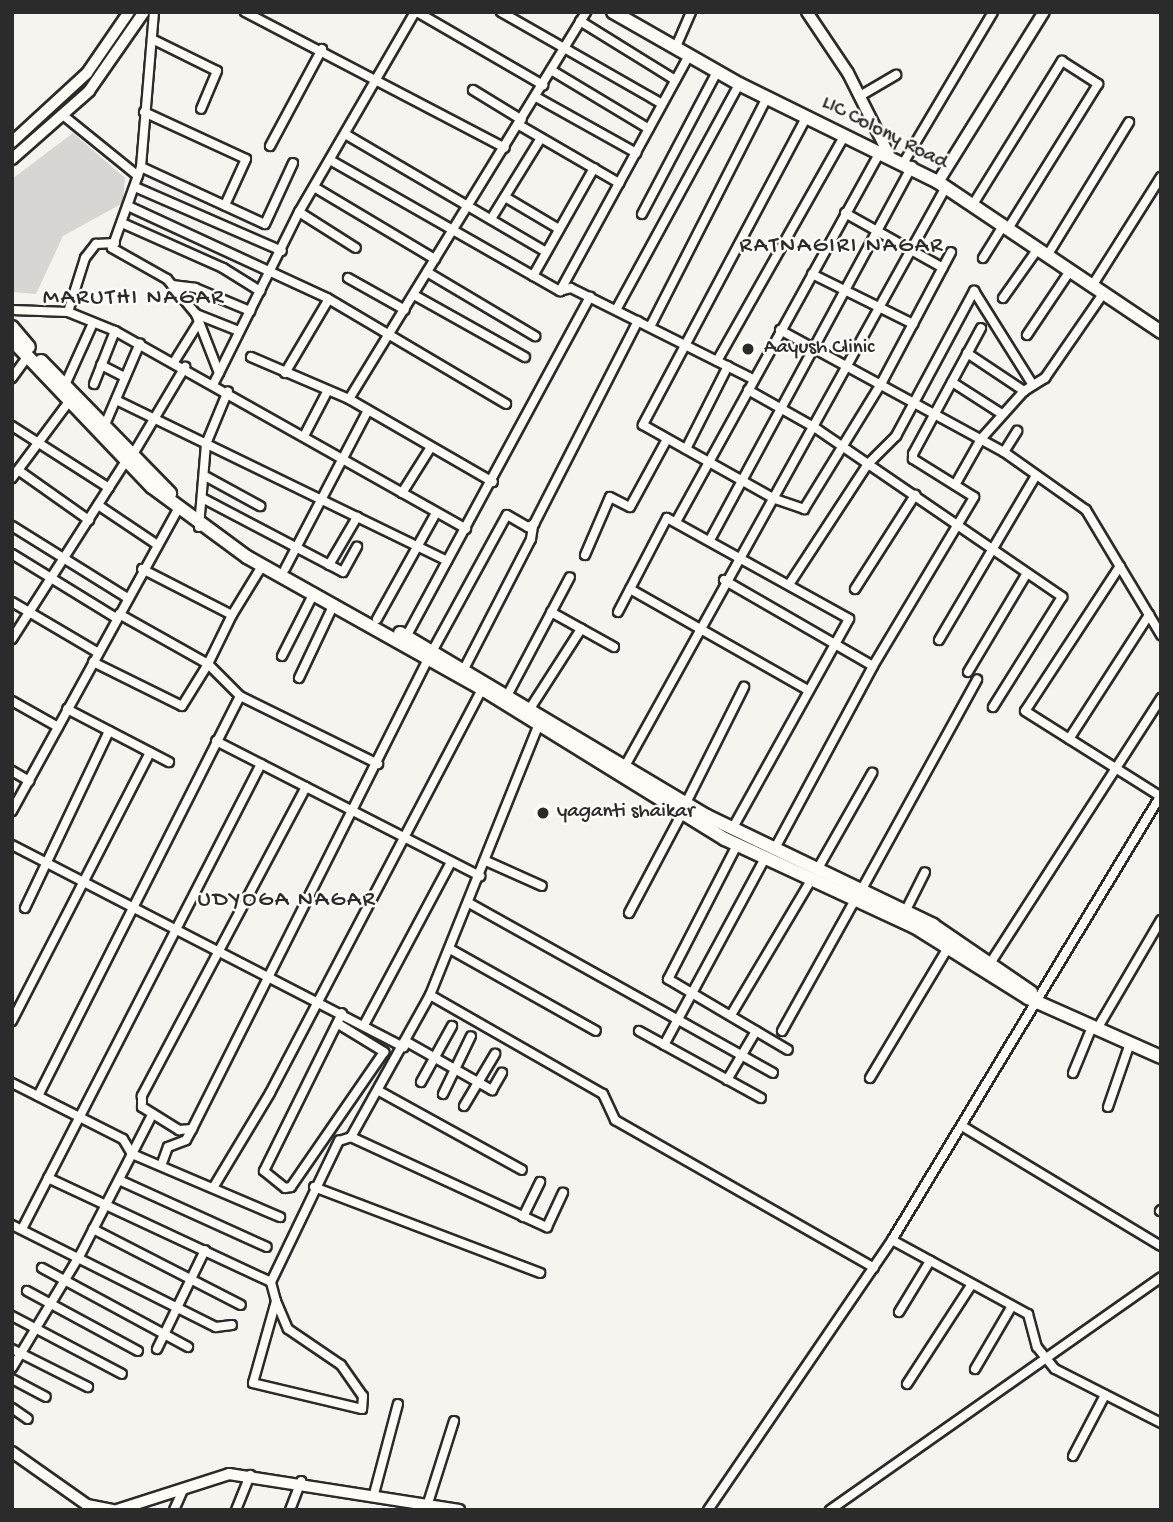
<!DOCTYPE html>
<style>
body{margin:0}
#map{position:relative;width:1173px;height:1522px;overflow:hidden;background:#f5f4ef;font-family:"Gochi Hand",sans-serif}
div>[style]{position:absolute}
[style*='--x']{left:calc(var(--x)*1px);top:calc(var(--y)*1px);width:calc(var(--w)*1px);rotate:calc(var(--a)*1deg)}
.green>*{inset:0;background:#d7d6d2}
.roads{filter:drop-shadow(2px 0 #2b2b2b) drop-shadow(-2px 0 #2b2b2b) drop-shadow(0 2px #2b2b2b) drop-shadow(0 -2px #2b2b2b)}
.minor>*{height:8px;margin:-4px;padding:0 4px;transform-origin:4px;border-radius:4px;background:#fdfcf7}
.tertiary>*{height:10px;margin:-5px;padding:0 5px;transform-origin:5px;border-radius:5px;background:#fdfcf7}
.secondary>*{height:12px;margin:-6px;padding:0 6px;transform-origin:6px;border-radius:6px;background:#fdfcf7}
.dots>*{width:19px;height:19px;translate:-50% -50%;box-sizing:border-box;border:4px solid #fdfcf7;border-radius:50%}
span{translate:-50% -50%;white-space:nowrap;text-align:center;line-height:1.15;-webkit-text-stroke:5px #fdfcf7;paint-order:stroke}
.street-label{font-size:21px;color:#2b2b2b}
.poi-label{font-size:21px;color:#2b2b2b}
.left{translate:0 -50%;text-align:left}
.neighbourhood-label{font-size:23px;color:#2b2b2b;letter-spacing:2px}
.frame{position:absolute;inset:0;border:14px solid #2b2b2b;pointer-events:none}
</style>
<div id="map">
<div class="green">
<i style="clip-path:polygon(73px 133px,125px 178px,123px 203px,63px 236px,36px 294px,12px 292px,12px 179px)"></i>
</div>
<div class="roads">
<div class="minor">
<i style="--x:154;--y:12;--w:156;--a:94.8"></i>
<i style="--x:141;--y:167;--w:86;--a:109.7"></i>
<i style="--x:112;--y:248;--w:63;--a:29.4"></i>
<i style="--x:167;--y:279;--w:45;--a:50.4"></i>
<i style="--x:196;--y:314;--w:63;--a:68.7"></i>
<i style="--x:219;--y:373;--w:11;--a:117"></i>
<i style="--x:245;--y:12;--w:293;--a:27.6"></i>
<i style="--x:417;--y:12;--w:146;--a:30.1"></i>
<i style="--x:501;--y:12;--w:185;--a:29.7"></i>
<i style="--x:580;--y:21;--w:112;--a:31.8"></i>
<i style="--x:152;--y:39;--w:72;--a:26.2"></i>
<i style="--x:217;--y:71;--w:41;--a:112.8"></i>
<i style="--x:675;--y:49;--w:40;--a:-66.6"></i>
<i style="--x:551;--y:70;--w:114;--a:31"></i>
<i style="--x:473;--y:90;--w:57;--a:31.5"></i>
<i style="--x:860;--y:96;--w:42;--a:-30.3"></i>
<i style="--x:536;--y:97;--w:115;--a:29.2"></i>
<i style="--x:144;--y:112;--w:112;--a:24.7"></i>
<i style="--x:246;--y:159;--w:51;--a:114.5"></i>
<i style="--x:64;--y:116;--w:95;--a:39"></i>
<i style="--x:807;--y:116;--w:350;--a:118"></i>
<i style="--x:643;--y:425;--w:151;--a:29.3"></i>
<i style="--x:775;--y:499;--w:31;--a:19"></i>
<i style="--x:804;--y:509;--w:149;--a:-58.4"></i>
<i style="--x:882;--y:382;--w:147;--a:-62"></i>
<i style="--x:519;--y:125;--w:116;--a:30.1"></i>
<i style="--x:345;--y:134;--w:233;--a:30.4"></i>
<i style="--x:270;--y:146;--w:110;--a:-61.8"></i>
<i style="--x:330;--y:160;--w:265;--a:29.7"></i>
<i style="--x:560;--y:291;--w:11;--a:-15"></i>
<i style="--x:571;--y:288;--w:203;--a:26.6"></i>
<i style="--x:904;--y:162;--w:174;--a:-59.3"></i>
<i style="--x:141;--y:167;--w:136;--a:24.7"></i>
<i style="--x:265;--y:224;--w:67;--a:-65.3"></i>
<i style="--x:135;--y:187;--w:160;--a:23.5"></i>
<i style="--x:314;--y:187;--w:141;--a:30.8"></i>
<i style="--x:505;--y:197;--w:63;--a:30.7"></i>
<i style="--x:128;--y:206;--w:219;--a:24.8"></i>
<i style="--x:327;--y:298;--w:208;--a:30.6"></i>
<i style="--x:972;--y:206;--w:171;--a:-58.2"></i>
<i style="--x:1062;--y:61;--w:43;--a:32.6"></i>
<i style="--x:1098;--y:84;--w:172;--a:121.9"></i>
<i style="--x:299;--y:212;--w:67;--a:32.3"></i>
<i style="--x:845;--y:213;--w:112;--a:29.3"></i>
<i style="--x:642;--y:214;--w:161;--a:-62.2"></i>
<i style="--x:491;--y:219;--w:95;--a:-58.3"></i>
<i style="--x:122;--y:223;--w:111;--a:24"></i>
<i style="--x:223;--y:268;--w:44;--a:31.9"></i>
<i style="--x:1047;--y:256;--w:157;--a:-58.5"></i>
<i style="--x:983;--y:258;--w:36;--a:-58"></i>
<i style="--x:427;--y:272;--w:126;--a:30.7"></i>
<i style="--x:812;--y:274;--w:113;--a:26.3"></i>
<i style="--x:533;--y:276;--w:124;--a:-60.5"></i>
<i style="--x:348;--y:278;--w:65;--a:29.3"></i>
<i style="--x:172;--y:285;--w:23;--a:7"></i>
<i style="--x:195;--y:288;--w:60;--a:22.7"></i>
<i style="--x:1092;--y:286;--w:129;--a:-57.7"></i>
<i style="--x:560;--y:291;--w:267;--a:-61.3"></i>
<i style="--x:414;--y:295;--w:127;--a:29.2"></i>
<i style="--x:1003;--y:298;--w:59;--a:-54.7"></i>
<i style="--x:12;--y:310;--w:56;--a:2"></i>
<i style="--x:68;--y:312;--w:51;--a:22"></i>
<i style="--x:115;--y:331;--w:403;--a:29.4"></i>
<i style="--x:616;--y:310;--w:257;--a:-61.4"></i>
<i style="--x:68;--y:312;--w:57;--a:-72.5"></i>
<i style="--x:85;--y:258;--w:18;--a:-52"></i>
<i style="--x:96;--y:244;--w:19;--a:-3"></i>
<i style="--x:196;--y:314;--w:46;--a:21.6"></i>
<i style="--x:650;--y:327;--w:258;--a:-63"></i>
<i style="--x:780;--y:330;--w:255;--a:28.6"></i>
<i style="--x:1004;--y:452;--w:100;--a:35.3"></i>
<i style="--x:1086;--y:510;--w:146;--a:59"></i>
<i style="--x:1027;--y:335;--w:77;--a:-56.1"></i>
<i style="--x:967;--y:353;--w:69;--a:33.7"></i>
<i style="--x:251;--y:357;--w:107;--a:23.2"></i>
<i style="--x:349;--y:399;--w:166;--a:30"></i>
<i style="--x:717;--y:361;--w:260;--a:-60.5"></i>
<i style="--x:174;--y:362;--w:47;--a:-58"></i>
<i style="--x:101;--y:365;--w:27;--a:27"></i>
<i style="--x:219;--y:373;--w:180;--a:-63.6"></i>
<i style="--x:299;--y:212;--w:231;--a:-59.9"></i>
<i style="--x:285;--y:373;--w:82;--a:-59.4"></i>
<i style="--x:12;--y:378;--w:26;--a:-54"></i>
<i style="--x:952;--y:382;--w:59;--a:32.6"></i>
<i style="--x:94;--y:384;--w:57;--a:-68.4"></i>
<i style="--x:65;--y:385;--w:68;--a:-65.7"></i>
<i style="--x:748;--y:390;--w:76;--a:29.3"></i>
<i style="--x:814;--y:427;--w:301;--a:34.4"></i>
<i style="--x:1062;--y:597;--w:130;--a:122.1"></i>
<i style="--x:349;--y:399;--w:454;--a:-58.5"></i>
<i style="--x:116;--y:400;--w:368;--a:25.9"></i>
<i style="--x:12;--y:426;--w:115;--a:32.6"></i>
<i style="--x:104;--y:427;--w:91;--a:-66.8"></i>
<i style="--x:304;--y:436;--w:50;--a:-62.4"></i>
<i style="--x:686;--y:449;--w:93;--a:-63.2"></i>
<i style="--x:1004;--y:452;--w:25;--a:-58"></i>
<i style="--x:132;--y:456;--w:104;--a:-59.2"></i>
<i style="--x:18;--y:470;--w:87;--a:35.2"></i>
<i style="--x:205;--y:476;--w:63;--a:28.6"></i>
<i style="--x:12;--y:478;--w:94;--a:-53.3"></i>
<i style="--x:955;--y:485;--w:53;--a:-60.5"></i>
<i style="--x:981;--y:439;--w:64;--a:-48.1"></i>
<i style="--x:1024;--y:391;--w:25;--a:-32"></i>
<i style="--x:1045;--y:378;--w:102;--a:-55.4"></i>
<i style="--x:402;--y:493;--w:54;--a:-57.8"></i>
<i style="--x:204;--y:499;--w:157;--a:27.7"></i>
<i style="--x:343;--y:572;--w:29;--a:-61"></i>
<i style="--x:98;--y:505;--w:70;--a:33.9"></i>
<i style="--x:677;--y:520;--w:420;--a:-61.1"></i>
<i style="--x:12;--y:526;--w:134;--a:31.9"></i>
<i style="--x:199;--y:527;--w:83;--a:-85.2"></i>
<i style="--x:206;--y:444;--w:57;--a:-67.5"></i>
<i style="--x:711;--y:538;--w:423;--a:-61.6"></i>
<i style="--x:12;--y:554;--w:122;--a:31.6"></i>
<i style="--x:585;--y:555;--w:63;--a:-66.7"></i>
<i style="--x:610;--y:497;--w:22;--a:27"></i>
<i style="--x:630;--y:507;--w:77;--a:-61.4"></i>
<i style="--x:329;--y:565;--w:56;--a:-59.7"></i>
<i style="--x:1120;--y:566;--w:173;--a:123.2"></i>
<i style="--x:1025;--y:711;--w:160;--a:32.2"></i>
<i style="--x:285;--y:569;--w:179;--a:-62.4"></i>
<i style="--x:724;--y:580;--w:172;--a:30"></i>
<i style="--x:790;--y:583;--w:142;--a:-56.8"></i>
<i style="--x:868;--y:464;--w:40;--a:-45"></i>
<i style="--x:896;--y:436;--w:165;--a:-61.7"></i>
<i style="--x:974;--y:291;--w:111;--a:57.9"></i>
<i style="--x:630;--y:589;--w:205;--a:29.6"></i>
<i style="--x:855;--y:589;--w:112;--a:-57.4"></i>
<i style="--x:12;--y:602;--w:99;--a:30.5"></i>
<i style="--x:551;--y:612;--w:72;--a:29.1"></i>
<i style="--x:618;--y:612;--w:106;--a:-62.5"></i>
<i style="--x:667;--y:518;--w:208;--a:29"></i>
<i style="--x:849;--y:619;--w:240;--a:119.1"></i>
<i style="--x:232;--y:615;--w:57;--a:-58.5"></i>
<i style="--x:377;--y:619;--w:121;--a:-60.9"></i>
<i style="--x:406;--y:637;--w:387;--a:-61.6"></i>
<i style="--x:12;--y:639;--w:210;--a:-57.4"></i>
<i style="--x:939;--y:640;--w:191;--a:-59.5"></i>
<i style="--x:282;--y:656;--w:71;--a:-63.1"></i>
<i style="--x:93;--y:662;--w:99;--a:26.3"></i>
<i style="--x:182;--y:706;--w:49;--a:-58.2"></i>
<i style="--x:208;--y:664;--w:55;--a:-63.9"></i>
<i style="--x:232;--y:615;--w:101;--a:-152.9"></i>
<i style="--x:464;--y:669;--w:146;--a:-62.7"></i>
<i style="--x:531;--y:539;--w:13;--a:-81"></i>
<i style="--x:968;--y:672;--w:115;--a:-59.2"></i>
<i style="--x:299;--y:678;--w:82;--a:-64.7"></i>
<i style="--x:508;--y:694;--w:132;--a:-62.1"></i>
<i style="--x:240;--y:696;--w:154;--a:26.2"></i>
<i style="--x:12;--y:701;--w:53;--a:29.5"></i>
<i style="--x:531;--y:707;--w:93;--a:-57.3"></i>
<i style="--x:67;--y:709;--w:115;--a:27.5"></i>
<i style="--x:1069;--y:739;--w:148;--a:-57.2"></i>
<i style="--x:216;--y:741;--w:297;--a:27.1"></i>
<i style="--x:625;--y:766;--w:662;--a:-61"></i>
<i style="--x:12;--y:771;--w:20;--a:30"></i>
<i style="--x:306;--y:787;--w:350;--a:118"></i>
<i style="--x:142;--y:1096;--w:11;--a:90"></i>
<i style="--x:142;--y:1107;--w:44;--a:31.9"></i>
<i style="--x:179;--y:1130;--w:13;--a:-4"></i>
<i style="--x:192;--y:1129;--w:526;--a:-63.34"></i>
<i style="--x:428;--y:659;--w:164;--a:-61.3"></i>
<i style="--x:507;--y:515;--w:24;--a:30"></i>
<i style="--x:528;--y:527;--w:7;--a:-27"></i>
<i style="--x:534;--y:524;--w:228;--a:-62.9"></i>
<i style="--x:686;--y:803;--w:130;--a:-63.4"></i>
<i style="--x:12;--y:811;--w:342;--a:-61.2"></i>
<i style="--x:12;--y:845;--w:441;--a:27.3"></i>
<i style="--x:737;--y:845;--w:151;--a:117.2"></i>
<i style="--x:668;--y:979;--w:139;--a:30.6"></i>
<i style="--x:774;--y:850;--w:209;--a:-61.7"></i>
<i style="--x:873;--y:666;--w:197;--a:-59.1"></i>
<i style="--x:974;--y:497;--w:72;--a:-148.1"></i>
<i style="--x:913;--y:459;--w:5;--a:-90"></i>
<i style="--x:913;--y:454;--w:143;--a:-61.6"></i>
<i style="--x:486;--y:861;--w:61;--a:24.1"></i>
<i style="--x:817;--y:870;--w:112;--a:-60.4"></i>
<i style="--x:862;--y:889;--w:239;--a:-61.2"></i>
<i style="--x:469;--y:903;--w:348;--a:29.2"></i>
<i style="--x:25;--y:908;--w:196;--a:-64.6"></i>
<i style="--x:906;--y:910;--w:42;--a:-63.4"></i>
<i style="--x:629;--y:913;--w:111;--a:-62"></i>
<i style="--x:450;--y:949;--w:167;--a:29.3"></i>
<i style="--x:991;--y:962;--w:314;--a:-57.2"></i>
<i style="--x:430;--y:995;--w:199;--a:29.8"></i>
<i style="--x:603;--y:1094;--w:29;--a:65"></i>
<i style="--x:615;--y:1120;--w:298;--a:29.7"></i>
<i style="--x:731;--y:1015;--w:157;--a:-59.3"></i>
<i style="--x:12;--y:1021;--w:302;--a:-62.8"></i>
<i style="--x:340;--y:1025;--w:52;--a:31.5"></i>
<i style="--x:384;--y:1052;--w:164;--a:124.6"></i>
<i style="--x:291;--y:1187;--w:6;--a:171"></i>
<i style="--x:285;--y:1188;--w:27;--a:-141"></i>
<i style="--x:264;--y:1171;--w:176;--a:-63.7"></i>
<i style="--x:364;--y:1025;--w:185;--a:-61.9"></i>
<i style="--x:1097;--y:1029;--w:126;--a:-59.6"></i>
<i style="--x:639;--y:1031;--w:139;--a:28.8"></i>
<i style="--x:782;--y:1031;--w:152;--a:-60.9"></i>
<i style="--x:407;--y:1042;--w:98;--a:29.5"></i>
<i style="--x:492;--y:1090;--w:20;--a:-60"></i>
<i style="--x:664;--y:1045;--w:213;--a:-61.6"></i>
<i style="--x:1073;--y:1073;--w:50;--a:-67.6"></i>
<i style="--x:870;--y:1078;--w:154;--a:-59.1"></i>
<i style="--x:727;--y:1080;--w:57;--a:-59.4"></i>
<i style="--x:421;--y:1082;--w:64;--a:-61"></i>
<i style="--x:12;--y:1083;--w:124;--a:26.8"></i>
<i style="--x:123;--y:1139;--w:17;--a:59"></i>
<i style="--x:132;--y:1154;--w:161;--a:23.1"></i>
<i style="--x:379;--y:1091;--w:163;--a:28.9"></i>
<i style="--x:443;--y:1094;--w:64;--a:-64.2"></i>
<i style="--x:38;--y:1096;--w:448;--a:-63.2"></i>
<i style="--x:240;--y:696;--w:45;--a:-135"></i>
<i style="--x:208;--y:664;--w:102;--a:-150.7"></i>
<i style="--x:464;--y:1106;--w:61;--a:-59.2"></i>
<i style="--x:1108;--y:1107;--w:68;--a:-71"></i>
<i style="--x:962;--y:1126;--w:232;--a:31.1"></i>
<i style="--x:351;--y:1137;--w:216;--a:24.7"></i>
<i style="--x:547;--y:1227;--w:38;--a:-65"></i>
<i style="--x:161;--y:1166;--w:20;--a:-70"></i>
<i style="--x:168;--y:1147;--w:19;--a:-21"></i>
<i style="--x:186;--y:1140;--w:13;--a:-61"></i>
<i style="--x:48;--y:1178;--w:246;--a:25"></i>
<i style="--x:119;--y:1180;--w:162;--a:24.4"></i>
<i style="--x:314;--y:1187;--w:242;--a:20.8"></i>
<i style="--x:213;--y:1188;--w:111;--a:-59"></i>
<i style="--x:270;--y:1093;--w:456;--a:-62.3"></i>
<i style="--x:1160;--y:1211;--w:1;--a:-45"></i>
<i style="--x:523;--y:1217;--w:39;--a:-64"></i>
<i style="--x:12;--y:1225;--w:228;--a:26.6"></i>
<i style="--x:216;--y:1327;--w:16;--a:-7"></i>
<i style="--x:22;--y:1229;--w:523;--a:-62.8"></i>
<i style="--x:93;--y:1229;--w:166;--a:27.2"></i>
<i style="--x:892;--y:1240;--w:155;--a:28.6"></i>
<i style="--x:1028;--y:1314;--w:34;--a:75"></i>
<i style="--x:1037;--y:1347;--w:28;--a:51"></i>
<i style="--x:1055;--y:1369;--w:119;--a:27"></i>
<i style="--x:42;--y:1268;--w:166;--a:28.4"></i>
<i style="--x:27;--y:1291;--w:126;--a:28.4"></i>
<i style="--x:276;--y:1301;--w:30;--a:67"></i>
<i style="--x:288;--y:1329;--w:64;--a:34.2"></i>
<i style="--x:341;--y:1365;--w:38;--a:55"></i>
<i style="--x:363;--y:1396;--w:13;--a:94"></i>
<i style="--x:362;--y:1409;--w:112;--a:-166.6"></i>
<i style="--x:253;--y:1383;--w:85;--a:-74.3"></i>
<i style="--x:276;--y:1301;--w:20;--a:-105"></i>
<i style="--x:271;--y:1282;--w:157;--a:-64.3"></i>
<i style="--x:339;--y:1141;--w:13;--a:-18"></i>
<i style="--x:351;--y:1137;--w:162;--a:-60.9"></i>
<i style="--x:430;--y:995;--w:295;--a:-68.1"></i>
<i style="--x:899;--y:1312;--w:60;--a:-58.7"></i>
<i style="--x:12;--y:1316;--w:124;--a:27.8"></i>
<i style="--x:12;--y:1349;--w:85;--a:26.6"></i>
<i style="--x:157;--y:1349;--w:110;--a:-64.1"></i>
<i style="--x:12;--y:1368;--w:132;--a:-59"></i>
<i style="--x:80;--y:1255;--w:157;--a:-62.8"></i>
<i style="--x:975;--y:1369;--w:73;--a:-59.6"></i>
<i style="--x:12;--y:1379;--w:38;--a:28"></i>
<i style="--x:907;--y:1384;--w:119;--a:-57"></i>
<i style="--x:12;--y:1408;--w:19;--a:35"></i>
<i style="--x:1073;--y:1456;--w:69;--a:-62.3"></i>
<i style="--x:374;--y:1494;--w:93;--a:-75.1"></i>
<i style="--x:428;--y:1503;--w:86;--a:-72.4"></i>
<i style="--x:174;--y:1510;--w:24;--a:-66"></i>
<i style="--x:236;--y:1510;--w:38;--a:-68"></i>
<i style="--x:290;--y:1510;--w:31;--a:-69"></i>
<i style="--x:708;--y:1510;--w:327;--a:-55.7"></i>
<i style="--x:892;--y:1240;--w:520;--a:-58.85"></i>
<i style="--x:830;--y:1510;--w:405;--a:-35.1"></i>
</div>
<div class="tertiary">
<i style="--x:807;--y:12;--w:73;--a:56.1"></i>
<i style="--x:848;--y:73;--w:92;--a:63.4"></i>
<i style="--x:12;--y:142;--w:102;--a:-42.6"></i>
<i style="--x:87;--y:73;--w:74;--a:-55.5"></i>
<i style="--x:12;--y:159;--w:103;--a:-41.4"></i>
<i style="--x:89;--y:91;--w:96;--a:-55.2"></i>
<i style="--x:938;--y:182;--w:200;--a:-58.1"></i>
<i style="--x:12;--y:1452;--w:92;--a:35.2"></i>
<i style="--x:87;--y:1505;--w:26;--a:11"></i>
<i style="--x:117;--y:1510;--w:118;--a:-17.8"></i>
<i style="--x:229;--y:1474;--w:233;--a:8.9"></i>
</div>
<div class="secondary">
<i style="--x:613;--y:12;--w:145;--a:29.7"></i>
<i style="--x:739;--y:84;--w:222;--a:26.2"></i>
<i style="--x:938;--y:182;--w:269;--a:33.9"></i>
<i style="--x:12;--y:327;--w:26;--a:50"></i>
<i style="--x:12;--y:340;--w:203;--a:46.4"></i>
<i style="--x:152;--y:487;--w:118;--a:36.4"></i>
<i style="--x:247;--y:557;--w:270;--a:29.3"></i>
<i style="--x:482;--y:689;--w:286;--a:31.7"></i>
<i style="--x:725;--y:839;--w:209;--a:24.9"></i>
<i style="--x:915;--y:927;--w:133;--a:32.1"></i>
<i style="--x:1028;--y:998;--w:145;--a:23.9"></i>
<i style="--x:41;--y:361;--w:185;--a:45.7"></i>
<i style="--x:400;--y:633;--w:357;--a:30.8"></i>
<i style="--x:707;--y:816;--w:251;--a:25.7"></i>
<i style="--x:933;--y:925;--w:119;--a:34.4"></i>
</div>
</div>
<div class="dots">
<i style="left:748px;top:349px;background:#2b2b2b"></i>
<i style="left:543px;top:813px;background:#2b2b2b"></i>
</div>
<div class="street-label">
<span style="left:884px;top:134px;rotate:27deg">LIC Colony Road</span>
</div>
<div class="poi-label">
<span class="left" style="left:764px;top:349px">Aayush Clinic</span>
<span class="left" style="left:557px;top:813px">yaganti shaikar</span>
</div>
<div class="neighbourhood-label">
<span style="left:842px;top:247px">RATNAGIRI NAGAR</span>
<span style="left:134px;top:299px">MARUTHI NAGAR</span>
<span style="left:287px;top:901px">UDYOGA NAGAR</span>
</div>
<div class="frame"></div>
</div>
